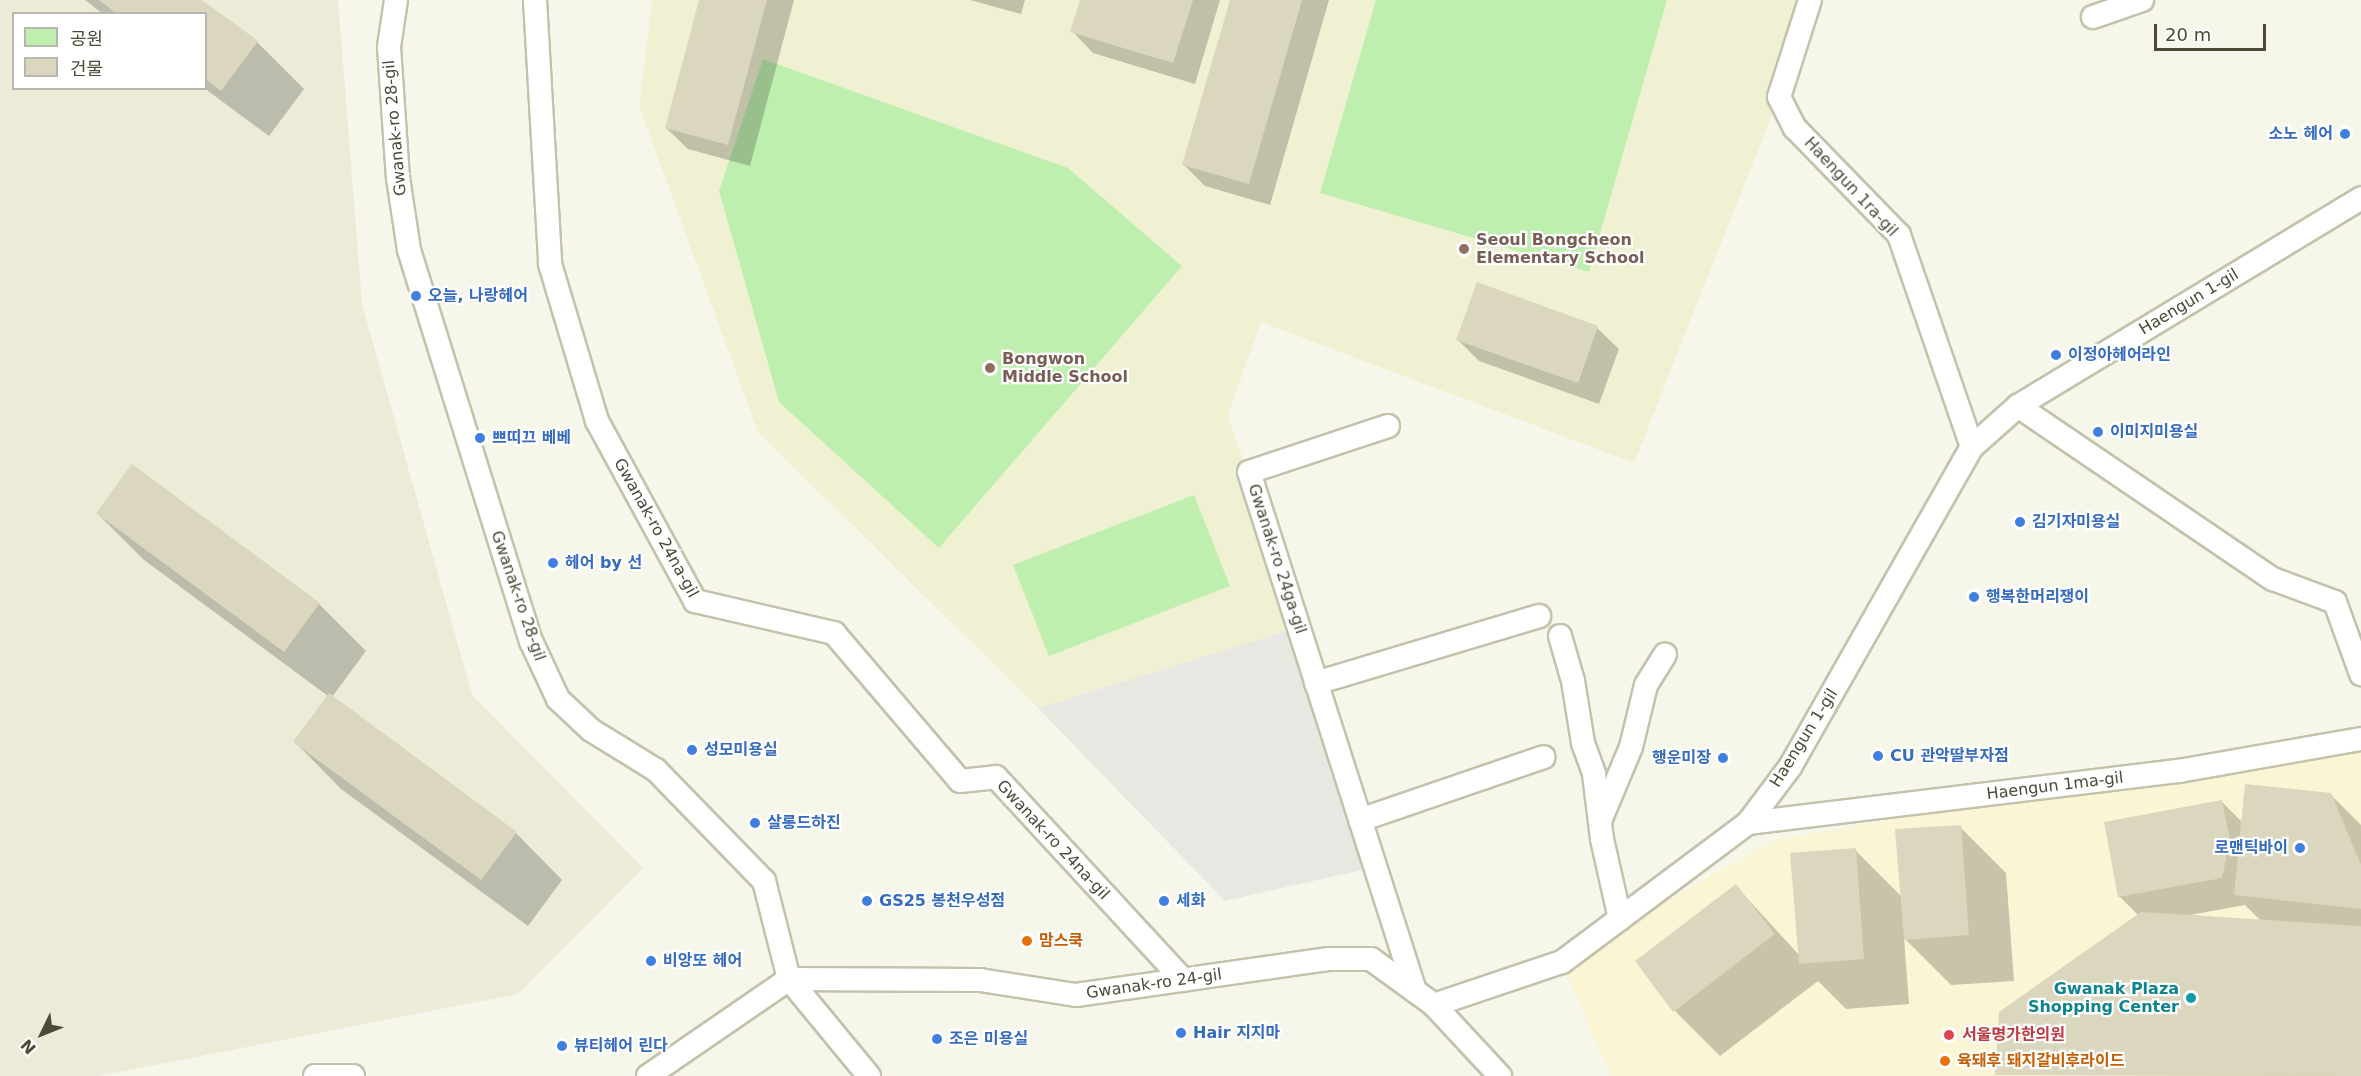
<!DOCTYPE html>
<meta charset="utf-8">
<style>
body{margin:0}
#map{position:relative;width:2361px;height:1076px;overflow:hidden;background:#f7f6ea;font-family:"DejaVu Sans","Noto Sans KR",sans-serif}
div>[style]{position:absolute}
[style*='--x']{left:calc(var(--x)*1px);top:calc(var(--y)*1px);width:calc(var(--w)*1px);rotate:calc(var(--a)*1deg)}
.residential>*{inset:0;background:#ebebd8}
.commercial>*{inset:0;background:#faf5d4}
.education>*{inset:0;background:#f0f1d3}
.green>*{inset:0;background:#bfefaf}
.parking>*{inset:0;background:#e8e7e2}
.shadow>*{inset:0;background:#0003}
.building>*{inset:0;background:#dad7be}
.roads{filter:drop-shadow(2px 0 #c3c2ab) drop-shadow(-2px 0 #c3c2ab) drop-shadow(0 2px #c3c2ab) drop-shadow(0 -2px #c3c2ab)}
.service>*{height:22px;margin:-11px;padding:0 11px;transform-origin:11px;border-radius:11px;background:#fff}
.dots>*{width:16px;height:16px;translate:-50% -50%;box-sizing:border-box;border:3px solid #fff;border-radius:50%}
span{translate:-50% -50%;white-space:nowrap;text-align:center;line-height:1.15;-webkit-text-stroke:4.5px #fff;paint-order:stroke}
.street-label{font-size:16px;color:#4c4a37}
.shop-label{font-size:16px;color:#366cbe;font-weight:700}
.right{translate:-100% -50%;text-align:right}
.left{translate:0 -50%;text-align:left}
.education-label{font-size:16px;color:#785e54;font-weight:700}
.food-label{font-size:16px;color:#c56008;font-weight:700}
.culture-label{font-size:16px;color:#0d838f;font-weight:700}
.health-label{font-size:16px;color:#be3a42;font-weight:700}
.legend{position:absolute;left:12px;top:12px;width:195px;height:78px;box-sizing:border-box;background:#fff;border:2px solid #b7b7af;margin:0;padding:8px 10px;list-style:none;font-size:18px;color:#4c4a37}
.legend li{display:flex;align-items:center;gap:12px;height:30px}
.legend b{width:30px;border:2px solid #b7b7af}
.north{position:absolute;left:12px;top:1004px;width:60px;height:60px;-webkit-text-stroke:4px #fff;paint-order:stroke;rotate:227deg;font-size:16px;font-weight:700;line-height:24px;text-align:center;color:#4c4a37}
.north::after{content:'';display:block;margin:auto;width:21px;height:27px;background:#4c4a37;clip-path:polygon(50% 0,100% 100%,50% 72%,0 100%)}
.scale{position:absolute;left:2154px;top:24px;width:112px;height:27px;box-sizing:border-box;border:3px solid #4c4a37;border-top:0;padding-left:8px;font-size:18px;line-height:21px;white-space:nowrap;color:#4c4a37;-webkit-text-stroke:4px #fff;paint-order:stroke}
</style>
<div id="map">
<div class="residential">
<i style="clip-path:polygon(evenodd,0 0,338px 0,362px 304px,472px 695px,643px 868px,518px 994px,98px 1076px,0 1076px,0 0,14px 14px,206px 14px,206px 88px,14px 88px,14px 14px)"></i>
</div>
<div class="commercial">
<i style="clip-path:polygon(2361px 739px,2361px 1076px,1610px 1076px,1562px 962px,1773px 840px)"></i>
</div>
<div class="education">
<i style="clip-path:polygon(652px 0,1810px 0,1779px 97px,1634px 463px,1261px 322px,1228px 415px,1299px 627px,1038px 708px,758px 432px,639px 106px)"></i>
</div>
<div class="green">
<i style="clip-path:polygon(1376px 0,1667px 0,1589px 272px,1320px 193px)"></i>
<i style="clip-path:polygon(763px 59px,1068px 168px,1182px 266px,939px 548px,779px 402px,719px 191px)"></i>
<i style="clip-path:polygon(1194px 495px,1230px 586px,1049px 656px,1013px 565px)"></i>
</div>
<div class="parking">
<i style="clip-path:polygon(1299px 627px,1375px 867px,1225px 901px,1038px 708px)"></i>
</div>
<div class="shadow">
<i style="clip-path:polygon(85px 0,200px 0,257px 42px,304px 89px,269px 136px,204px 88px,206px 14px,103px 14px)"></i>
<i style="clip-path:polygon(700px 0,794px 0,750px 166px,688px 149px,666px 128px)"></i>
<i style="clip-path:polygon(970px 0,1025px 0,1021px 14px)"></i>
<i style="clip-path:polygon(1081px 0,1220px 0,1195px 84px,1093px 53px,1072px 31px)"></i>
<i style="clip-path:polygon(1231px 0,1329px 0,1270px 205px,1205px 186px,1184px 165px)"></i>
<i style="clip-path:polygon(1477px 284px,1597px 328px,1619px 349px,1599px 404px,1479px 361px,1457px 339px)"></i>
<i style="clip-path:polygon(97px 513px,319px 604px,366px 651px,332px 697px,516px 833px,562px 880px,528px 926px,341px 789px,295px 742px,328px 696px,144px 560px)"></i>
<i style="clip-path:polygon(evenodd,2331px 795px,2361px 825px,2361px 1076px,1997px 1075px,2139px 916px,2119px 896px,2222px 802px,2243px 823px,2331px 795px,2245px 905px,2261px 921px,2190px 915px,2245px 905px)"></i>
<i style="clip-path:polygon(1960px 827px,2006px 873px,2014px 981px,1951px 985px,1904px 938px,1909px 1004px,1846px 1009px,1818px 981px,1720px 1056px,1675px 1011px,1736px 886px,1799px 955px,1855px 850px,1902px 897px)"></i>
</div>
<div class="building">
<i style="clip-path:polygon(99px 0,202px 0,258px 41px,221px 91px,206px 79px,206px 14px,117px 14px)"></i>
<i style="clip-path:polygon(699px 0,767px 0,728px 145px,665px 128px)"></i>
<i style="clip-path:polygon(1080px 0,1193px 0,1173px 63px,1070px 32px)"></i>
<i style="clip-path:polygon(1230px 0,1302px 0,1249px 184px,1182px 165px)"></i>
<i style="clip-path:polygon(1477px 282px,1598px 326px,1578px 383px,1456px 340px)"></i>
<i style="clip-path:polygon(132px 464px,320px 603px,284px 652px,96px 513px)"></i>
<i style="clip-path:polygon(329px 693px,517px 832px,481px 880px,293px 742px)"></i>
<i style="clip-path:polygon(2245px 784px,2331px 793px,2361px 865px,2361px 909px,2234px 895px)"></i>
<i style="clip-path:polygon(2222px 800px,2230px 840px,2222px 878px,2118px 897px,2104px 822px)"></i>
<i style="clip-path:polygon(1961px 825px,1969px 935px,1904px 940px,1895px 829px)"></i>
<i style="clip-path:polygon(1856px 848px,1864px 959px,1799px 964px,1790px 853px)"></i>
<i style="clip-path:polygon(1736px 884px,1775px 934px,1673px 1012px,1635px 961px)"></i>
<i style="clip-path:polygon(2141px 912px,2361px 926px,2361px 1076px,1995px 1075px,1999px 1012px)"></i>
</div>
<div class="roads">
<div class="service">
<i style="--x:396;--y:0;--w:48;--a:98.5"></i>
<i style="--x:389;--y:47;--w:131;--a:86.1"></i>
<i style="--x:398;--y:178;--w:73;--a:81.3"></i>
<i style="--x:409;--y:250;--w:410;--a:72.7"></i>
<i style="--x:531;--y:641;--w:64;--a:65"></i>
<i style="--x:558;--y:699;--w:45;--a:43.2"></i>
<i style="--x:591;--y:730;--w:76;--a:31.6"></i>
<i style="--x:656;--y:770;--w:155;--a:45.8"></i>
<i style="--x:764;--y:881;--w:101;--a:75.7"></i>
<i style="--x:789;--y:979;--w:126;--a:50.5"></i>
<i style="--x:535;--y:0;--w:264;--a:86.7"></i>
<i style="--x:550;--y:264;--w:164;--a:73.3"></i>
<i style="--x:597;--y:421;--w:205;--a:61.4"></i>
<i style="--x:695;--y:601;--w:143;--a:13"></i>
<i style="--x:834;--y:633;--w:194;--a:49.6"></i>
<i style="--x:960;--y:781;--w:36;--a:-6"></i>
<i style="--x:996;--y:777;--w:276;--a:47.3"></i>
<i style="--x:1810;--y:0;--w:102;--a:107.7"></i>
<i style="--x:1779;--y:97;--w:35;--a:63"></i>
<i style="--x:1795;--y:128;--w:149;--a:45.8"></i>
<i style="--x:1899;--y:235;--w:224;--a:71"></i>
<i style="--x:2093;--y:17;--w:52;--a:-19.1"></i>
<i style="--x:2018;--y:406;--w:308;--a:34.2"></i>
<i style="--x:2273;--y:579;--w:66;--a:20.4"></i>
<i style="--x:2335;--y:602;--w:77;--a:70.1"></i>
<i style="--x:1388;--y:426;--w:146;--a:161.7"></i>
<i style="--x:1249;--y:472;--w:545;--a:72.26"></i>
<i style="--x:1560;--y:636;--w:47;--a:73.9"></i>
<i style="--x:1573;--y:681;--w:63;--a:80.8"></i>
<i style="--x:1583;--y:743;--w:33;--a:70"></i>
<i style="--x:1594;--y:774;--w:65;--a:83"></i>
<i style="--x:1602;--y:839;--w:82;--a:77.3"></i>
<i style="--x:1316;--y:683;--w:233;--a:-16.7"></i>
<i style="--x:1360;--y:820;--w:194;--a:-18.9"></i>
<i style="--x:1600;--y:821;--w:80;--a:-67.3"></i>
<i style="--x:1631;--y:747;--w:64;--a:-76.4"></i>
<i style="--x:1646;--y:685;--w:36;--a:-58"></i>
<i style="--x:1748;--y:823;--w:434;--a:-6.9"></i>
<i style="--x:2179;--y:771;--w:185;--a:-10"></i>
<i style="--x:1434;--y:1005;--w:135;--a:-18.6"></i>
<i style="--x:1562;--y:962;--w:232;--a:-36.8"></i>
<i style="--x:1748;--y:823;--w:70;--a:-53.1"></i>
<i style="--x:1790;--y:767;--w:368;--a:-60.4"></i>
<i style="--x:1972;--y:447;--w:62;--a:-41.7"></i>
<i style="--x:2018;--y:406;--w:401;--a:-31.2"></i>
<i style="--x:315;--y:1076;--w:38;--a:0"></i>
<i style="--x:648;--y:1076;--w:171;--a:-34.5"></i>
<i style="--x:789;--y:979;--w:191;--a:0.3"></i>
<i style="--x:980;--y:980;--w:97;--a:8.9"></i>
<i style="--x:1076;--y:995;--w:256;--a:-8.1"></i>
<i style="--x:1329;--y:959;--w:42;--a:0"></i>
<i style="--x:1371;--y:959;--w:78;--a:36.1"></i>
<i style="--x:1434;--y:1005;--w:97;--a:47.1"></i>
</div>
</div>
<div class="dots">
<i style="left:2345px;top:134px;background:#3f7fe0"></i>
<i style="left:1464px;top:249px;background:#8d6e63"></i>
<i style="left:416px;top:296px;background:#3f7fe0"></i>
<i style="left:2056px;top:355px;background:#3f7fe0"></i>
<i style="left:990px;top:368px;background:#8d6e63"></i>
<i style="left:2098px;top:432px;background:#3f7fe0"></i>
<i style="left:480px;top:438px;background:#3f7fe0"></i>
<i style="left:2020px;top:522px;background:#3f7fe0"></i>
<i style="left:553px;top:563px;background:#3f7fe0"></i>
<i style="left:1974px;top:597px;background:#3f7fe0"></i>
<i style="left:692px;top:750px;background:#3f7fe0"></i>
<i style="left:1878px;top:756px;background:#3f7fe0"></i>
<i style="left:1723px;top:758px;background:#3f7fe0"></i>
<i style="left:755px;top:823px;background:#3f7fe0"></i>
<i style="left:2300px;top:848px;background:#3f7fe0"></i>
<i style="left:867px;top:901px;background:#3f7fe0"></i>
<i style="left:1164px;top:901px;background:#3f7fe0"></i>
<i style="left:1027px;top:941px;background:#e8710a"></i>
<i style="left:651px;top:961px;background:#3f7fe0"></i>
<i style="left:2191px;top:998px;background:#0f9aa8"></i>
<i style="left:1181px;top:1033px;background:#3f7fe0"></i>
<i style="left:1949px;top:1035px;background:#e0444e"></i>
<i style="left:937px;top:1039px;background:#3f7fe0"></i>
<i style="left:562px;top:1046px;background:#3f7fe0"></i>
<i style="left:1945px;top:1061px;background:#e8710a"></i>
</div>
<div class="street-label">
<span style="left:395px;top:128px;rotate:-95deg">Gwanak-ro 28-gil</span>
<span style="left:1851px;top:187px;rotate:47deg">Haengun 1ra-gil</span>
<span style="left:2189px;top:302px;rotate:-31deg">Haengun 1-gil</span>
<span style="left:656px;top:528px;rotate:61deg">Gwanak-ro 24na-gil</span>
<span style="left:1277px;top:559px;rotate:72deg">Gwanak-ro 24ga-gil</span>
<span style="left:518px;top:596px;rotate:71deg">Gwanak-ro 28-gil</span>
<span style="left:1804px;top:738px;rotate:-58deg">Haengun 1-gil</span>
<span style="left:2055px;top:786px;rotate:-7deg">Haengun 1ma-gil</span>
<span style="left:1053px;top:840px;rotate:47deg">Gwanak-ro 24na-gil</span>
<span style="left:1154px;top:984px;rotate:-8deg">Gwanak-ro 24-gil</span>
</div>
<div class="shop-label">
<span class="right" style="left:2333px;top:134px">소노 헤어</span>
<span class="left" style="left:428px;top:296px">오늘, 나랑헤어</span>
<span class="left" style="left:2068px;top:355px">이정아헤어라인</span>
<span class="left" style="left:2110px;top:432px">이미지미용실</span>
<span class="left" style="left:492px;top:438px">쁘띠끄 베베</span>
<span class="left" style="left:2032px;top:522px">김기자미용실</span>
<span class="left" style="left:565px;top:563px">헤어 by 선</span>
<span class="left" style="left:1986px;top:597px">행복한머리쟁이</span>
<span class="left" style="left:704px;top:750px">성모미용실</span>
<span class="left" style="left:1890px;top:756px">CU 관악딸부자점</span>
<span class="right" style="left:1711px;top:758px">행운미장</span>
<span class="left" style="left:767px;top:823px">살롱드하진</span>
<span class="right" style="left:2288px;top:848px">로맨틱바이</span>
<span class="left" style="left:879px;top:901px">GS25 봉천우성점</span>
<span class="left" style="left:1176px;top:901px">세화</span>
<span class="left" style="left:663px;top:961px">비앙또 헤어</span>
<span class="left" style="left:1193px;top:1033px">Hair 지지마</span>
<span class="left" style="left:949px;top:1039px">조은 미용실</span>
<span class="left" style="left:574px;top:1046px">뷰티헤어 린다</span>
</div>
<div class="education-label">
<span class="left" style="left:1476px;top:249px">Seoul Bongcheon<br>Elementary School</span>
<span class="left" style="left:1002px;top:368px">Bongwon<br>Middle School</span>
</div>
<div class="food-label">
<span class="left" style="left:1039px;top:941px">맘스쿡</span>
<span class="left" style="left:1957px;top:1061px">육돼후 돼지갈비후라이드</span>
</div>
<div class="culture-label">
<span class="right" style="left:2179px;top:998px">Gwanak Plaza<br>Shopping Center</span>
</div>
<div class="health-label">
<span class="left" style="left:1962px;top:1035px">서울명가한의원</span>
</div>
<ul class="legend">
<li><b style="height:16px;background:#bfefaf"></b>공원</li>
<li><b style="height:16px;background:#dad7be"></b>건물</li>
</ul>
<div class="north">N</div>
<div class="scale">20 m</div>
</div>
